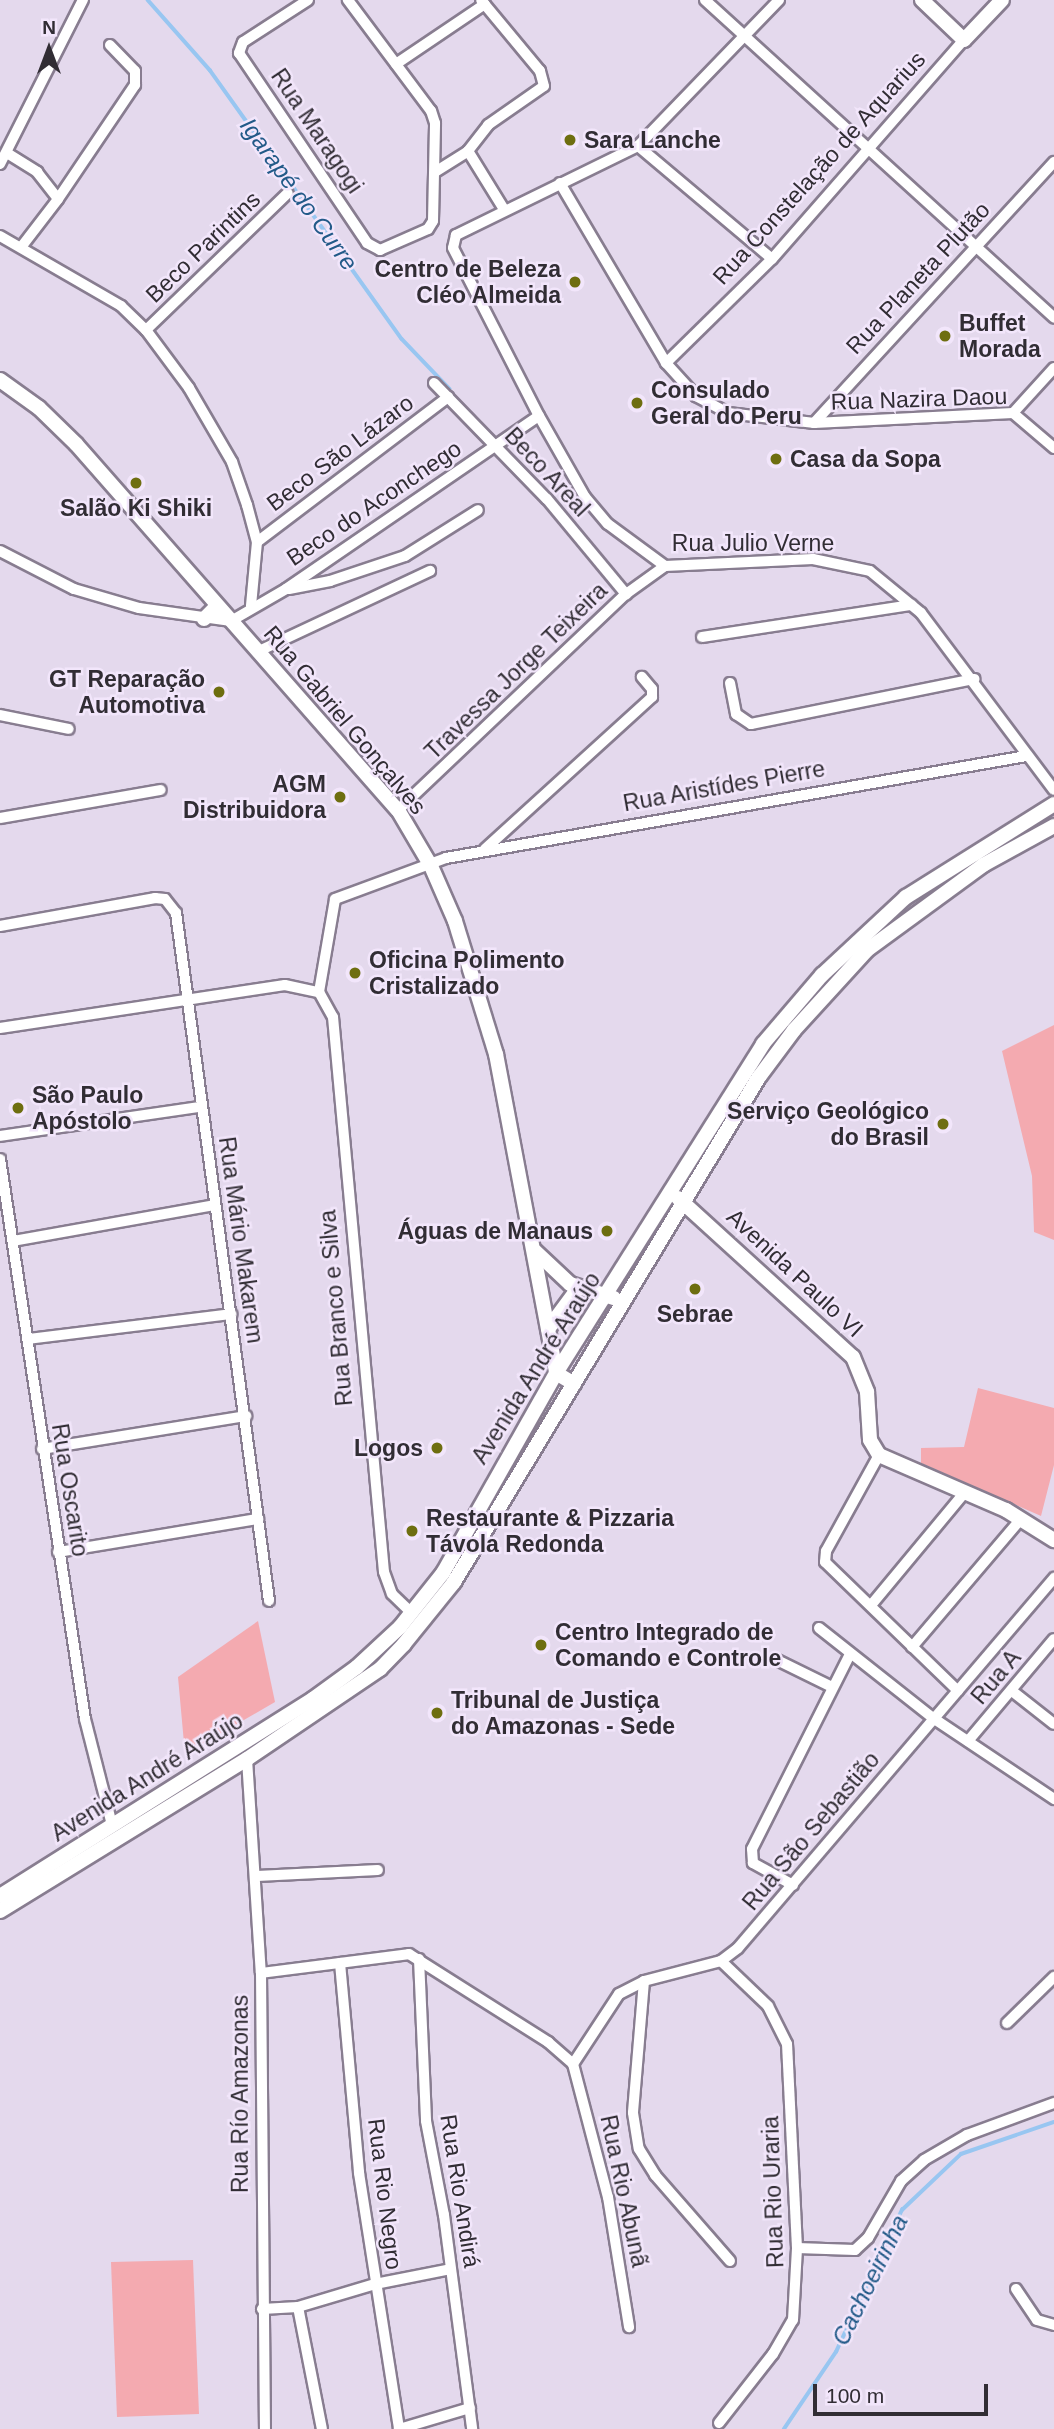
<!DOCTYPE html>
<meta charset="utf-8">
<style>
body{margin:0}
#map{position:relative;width:1054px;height:2429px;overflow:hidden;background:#e4d9ed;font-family:Helvetica,sans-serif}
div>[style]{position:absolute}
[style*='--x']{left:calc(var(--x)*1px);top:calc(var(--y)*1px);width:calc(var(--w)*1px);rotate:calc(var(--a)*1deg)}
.green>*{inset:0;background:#f4aab0}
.stream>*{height:3.5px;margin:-1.75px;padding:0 1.75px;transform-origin:1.75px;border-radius:1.75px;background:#98c6f1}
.roads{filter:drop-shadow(2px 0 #887d90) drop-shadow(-2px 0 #887d90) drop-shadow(0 2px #887d90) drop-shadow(0 -2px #887d90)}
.street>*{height:10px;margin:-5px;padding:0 5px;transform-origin:5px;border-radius:5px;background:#fff}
.secondary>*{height:14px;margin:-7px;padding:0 7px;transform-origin:7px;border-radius:7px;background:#fff}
.dots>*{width:19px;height:19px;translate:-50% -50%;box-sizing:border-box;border:4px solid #f2e6fb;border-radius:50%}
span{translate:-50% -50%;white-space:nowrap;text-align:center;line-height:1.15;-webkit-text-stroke:5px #f2e6fb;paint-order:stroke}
.street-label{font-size:23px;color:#312d34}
.poi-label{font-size:23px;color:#312d34;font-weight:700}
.left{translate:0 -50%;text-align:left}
.right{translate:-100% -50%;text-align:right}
.water-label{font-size:24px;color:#225a88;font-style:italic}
.north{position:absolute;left:14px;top:14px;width:70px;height:70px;-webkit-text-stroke:5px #f2e6fb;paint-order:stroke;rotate:0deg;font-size:19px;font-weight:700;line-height:28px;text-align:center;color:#312d34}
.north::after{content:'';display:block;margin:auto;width:24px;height:32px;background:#312d34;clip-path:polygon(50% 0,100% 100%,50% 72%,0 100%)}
.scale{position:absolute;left:813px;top:2384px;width:175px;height:32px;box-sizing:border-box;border:4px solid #312d34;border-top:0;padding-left:9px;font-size:21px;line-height:24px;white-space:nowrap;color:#312d34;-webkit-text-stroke:5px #f2e6fb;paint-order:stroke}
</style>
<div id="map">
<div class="green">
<i style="clip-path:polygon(1054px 1025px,1054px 1240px,1034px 1232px,1032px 1176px,1002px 1051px)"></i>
<i style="clip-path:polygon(978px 1388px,1054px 1408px,1054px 1465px,1041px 1516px,921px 1463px,921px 1448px,964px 1447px)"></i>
<i style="clip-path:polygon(258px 1621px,275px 1702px,185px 1754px,178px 1677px)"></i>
<i style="clip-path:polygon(193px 2260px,199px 2414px,117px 2417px,111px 2262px)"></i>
</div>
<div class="stream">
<i style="--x:148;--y:0;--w:94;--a:48.5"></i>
<i style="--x:210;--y:70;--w:330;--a:54.5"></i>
<i style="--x:402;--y:339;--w:69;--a:46.2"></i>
<i style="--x:784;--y:2429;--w:93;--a:-56"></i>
<i style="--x:836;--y:2352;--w:157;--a:-65.1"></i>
<i style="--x:902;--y:2210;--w:81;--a:-43.5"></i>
<i style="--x:961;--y:2154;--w:98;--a:-19"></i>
</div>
<div class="roads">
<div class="street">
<i style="--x:308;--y:0;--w:77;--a:147.1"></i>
<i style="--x:243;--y:42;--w:12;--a:110"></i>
<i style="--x:239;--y:53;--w:229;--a:56"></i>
<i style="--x:367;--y:243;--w:15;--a:28"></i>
<i style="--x:380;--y:250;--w:52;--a:-23.6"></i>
<i style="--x:428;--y:229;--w:9;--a:-58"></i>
<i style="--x:433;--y:221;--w:98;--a:-88.8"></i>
<i style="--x:435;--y:123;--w:13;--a:-108"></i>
<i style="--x:431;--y:111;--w:139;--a:-126.8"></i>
<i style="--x:705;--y:0;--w:472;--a:42.3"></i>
<i style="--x:779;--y:0;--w:203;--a:134"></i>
<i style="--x:638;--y:146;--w:203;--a:153.9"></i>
<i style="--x:456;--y:235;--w:13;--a:103"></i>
<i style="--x:453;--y:248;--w:189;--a:62.9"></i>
<i style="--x:539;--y:416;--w:93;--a:60.4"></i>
<i style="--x:585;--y:497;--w:35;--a:50"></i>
<i style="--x:608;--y:524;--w:71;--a:36.4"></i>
<i style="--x:665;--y:566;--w:148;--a:-2.7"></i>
<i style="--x:813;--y:559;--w:58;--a:11.9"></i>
<i style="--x:870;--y:571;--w:66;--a:39.5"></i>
<i style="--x:921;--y:613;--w:221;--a:53.1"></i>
<i style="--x:396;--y:64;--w:107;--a:-34"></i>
<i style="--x:638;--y:146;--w:175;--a:40.1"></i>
<i style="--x:468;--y:151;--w:70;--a:58.3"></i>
<i style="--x:7;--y:153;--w:36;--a:32"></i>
<i style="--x:37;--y:172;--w:34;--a:52"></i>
<i style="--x:58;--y:199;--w:138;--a:-56"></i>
<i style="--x:135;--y:85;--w:14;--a:-90"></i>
<i style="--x:135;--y:71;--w:36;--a:-134"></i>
<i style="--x:0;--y:164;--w:184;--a:-63.2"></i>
<i style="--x:435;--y:172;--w:39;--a:-32"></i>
<i style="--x:468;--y:151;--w:33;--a:-52"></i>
<i style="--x:488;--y:125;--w:68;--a:-34.9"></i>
<i style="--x:544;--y:86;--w:16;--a:-105"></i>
<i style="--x:540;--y:71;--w:92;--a:-129.7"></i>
<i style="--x:560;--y:183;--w:209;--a:59.5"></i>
<i style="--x:666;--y:363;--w:45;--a:47.7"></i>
<i style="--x:696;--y:396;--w:36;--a:28"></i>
<i style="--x:728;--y:413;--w:87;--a:6.6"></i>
<i style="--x:814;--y:423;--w:199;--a:-2.9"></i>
<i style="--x:1013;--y:413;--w:54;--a:40.5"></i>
<i style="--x:0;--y:236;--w:140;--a:30"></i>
<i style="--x:121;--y:306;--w:35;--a:44"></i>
<i style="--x:146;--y:330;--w:72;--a:53.4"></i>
<i style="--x:189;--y:388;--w:86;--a:59.8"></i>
<i style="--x:232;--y:462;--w:46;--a:70.8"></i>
<i style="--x:247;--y:505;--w:38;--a:75"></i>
<i style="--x:257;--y:542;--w:64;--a:95.4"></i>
<i style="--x:22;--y:246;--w:59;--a:-52.5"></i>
<i style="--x:146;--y:330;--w:197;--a:-44"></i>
<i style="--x:666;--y:363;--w:148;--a:-44.5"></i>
<i style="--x:772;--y:259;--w:291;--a:-48.8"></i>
<i style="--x:434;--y:383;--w:162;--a:45.8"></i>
<i style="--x:547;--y:499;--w:124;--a:50.3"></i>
<i style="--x:1013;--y:413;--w:61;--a:-47.7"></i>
<i style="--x:814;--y:423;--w:355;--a:-47.4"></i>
<i style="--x:257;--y:542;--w:240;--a:-37.2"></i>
<i style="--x:0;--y:551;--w:83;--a:27.2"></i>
<i style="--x:74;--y:589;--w:68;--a:16.3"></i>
<i style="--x:139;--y:608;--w:93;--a:8"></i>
<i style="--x:231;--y:621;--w:64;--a:-30.2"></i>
<i style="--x:286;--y:589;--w:306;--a:-34.4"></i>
<i style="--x:289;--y:589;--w:42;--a:-11"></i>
<i style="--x:330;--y:581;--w:79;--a:-18.4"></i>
<i style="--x:405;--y:556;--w:86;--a:-32.2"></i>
<i style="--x:702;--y:637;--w:212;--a:-8.7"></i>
<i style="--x:259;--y:651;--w:189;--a:-25.1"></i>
<i style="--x:730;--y:683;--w:32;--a:79"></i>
<i style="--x:736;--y:714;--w:18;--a:34"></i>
<i style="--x:751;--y:724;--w:228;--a:-11.4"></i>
<i style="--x:0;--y:715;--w:70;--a:11.5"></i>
<i style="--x:398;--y:810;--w:314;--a:-43.5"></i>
<i style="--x:626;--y:594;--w:48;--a:-35.7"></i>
<i style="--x:0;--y:818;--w:163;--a:-9.9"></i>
<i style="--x:485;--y:849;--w:226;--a:-42.3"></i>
<i style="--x:652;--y:697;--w:8;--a:-90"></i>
<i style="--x:652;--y:689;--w:16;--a:-130"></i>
<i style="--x:0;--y:926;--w:158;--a:-10.2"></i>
<i style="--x:155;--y:898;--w:10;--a:6"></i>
<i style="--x:165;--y:899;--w:18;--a:52"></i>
<i style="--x:176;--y:913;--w:694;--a:82.3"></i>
<i style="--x:319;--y:992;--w:94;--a:-80.2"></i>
<i style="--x:335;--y:899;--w:118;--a:-20.3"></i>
<i style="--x:446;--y:858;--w:589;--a:-9.97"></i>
<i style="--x:319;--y:992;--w:29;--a:61"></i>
<i style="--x:333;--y:1017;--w:557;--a:84.75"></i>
<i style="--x:384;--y:1572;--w:23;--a:70"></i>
<i style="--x:392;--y:1594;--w:28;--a:44"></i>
<i style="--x:0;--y:1028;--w:288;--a:-8.6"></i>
<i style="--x:285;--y:985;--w:35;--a:12"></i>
<i style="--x:0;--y:1136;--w:202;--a:-8.3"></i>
<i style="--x:0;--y:1159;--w:566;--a:81.37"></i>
<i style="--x:85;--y:1719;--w:109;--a:75.7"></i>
<i style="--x:13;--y:1241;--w:205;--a:-10.1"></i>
<i style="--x:28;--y:1339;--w:205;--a:-7"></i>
<i style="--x:42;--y:1449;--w:207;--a:-9.2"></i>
<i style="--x:879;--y:1455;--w:110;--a:118.9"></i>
<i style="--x:826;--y:1551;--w:11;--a:95"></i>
<i style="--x:825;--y:1562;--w:185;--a:44.1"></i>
<i style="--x:58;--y:1552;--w:203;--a:-9.4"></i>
<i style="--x:872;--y:1604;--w:144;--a:-50.3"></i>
<i style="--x:819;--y:1628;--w:145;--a:38.3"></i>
<i style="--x:933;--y:1718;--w:146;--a:33.8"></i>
<i style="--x:912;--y:1647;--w:168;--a:-49.6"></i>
<i style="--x:777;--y:1660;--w:59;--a:26.1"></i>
<i style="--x:1012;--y:1691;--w:53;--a:38.2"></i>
<i style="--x:968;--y:1741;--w:133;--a:-49.9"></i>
<i style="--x:247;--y:1759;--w:214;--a:86.3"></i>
<i style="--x:261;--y:1973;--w:456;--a:89.5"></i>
<i style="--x:257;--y:1876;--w:121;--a:-2.8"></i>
<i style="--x:793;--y:1885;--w:46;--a:-151.2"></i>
<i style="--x:753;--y:1863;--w:14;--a:-94"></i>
<i style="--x:752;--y:1849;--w:216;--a:-63.3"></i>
<i style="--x:419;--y:1959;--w:162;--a:87.5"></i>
<i style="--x:426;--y:2121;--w:96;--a:79.2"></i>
<i style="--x:444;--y:2215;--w:216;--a:82.5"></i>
<i style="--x:340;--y:1963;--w:211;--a:84.8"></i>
<i style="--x:359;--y:2173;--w:259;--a:81.1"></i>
<i style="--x:399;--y:2429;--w:74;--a:-16.5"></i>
<i style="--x:261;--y:1973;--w:149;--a:-7.3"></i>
<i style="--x:409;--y:1954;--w:165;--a:32.3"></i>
<i style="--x:548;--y:2042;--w:33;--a:41"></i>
<i style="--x:644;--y:1981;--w:132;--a:94.8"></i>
<i style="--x:633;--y:2113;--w:36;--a:81"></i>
<i style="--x:639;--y:2149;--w:31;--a:58"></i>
<i style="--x:655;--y:2175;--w:114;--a:48.9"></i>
<i style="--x:1007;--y:2023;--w:66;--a:-44.4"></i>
<i style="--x:573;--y:2064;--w:84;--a:-56.7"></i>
<i style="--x:619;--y:1994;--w:28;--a:-27"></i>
<i style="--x:644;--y:1981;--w:80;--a:-14.6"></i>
<i style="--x:721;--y:1961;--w:21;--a:-37"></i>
<i style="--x:738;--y:1948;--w:487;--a:-49.5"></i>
<i style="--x:573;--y:2064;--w:138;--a:75.3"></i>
<i style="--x:608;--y:2197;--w:132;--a:80.8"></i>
<i style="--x:797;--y:2248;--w:58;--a:2"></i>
<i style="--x:855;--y:2250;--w:18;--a:-43"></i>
<i style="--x:868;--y:2238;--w:66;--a:-59.9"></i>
<i style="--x:901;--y:2181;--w:31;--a:-42"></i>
<i style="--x:924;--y:2160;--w:50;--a:-30.2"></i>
<i style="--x:967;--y:2135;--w:93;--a:-20.2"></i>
<i style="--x:1016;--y:2289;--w:37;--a:56"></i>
<i style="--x:1037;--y:2320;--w:18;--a:16"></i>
<i style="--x:298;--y:2307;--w:124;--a:78.9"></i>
<i style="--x:262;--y:2309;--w:36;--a:-3"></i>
<i style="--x:298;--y:2307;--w:80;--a:-16.6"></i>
<i style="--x:375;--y:2284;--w:77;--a:-11.2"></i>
<i style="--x:719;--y:2423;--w:88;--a:-52"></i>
<i style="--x:773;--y:2354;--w:39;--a:-60"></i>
<i style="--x:793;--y:2320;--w:72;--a:-86.8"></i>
<i style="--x:797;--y:2248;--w:204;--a:-92.8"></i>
<i style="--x:787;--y:2044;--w:42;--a:-116.6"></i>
<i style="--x:768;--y:2006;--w:65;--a:-136.2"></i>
</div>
<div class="secondary">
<i style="--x:922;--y:0;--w:58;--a:43.6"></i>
<i style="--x:964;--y:40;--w:55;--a:-46.5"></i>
<i style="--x:0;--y:380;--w:48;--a:35.7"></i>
<i style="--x:39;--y:408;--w:52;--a:44.2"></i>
<i style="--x:76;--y:444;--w:487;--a:48.7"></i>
<i style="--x:398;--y:810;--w:65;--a:59.5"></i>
<i style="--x:431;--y:866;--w:60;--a:66.4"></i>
<i style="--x:455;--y:921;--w:139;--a:72.9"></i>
<i style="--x:496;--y:1054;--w:325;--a:79.3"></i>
<i style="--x:556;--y:1373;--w:21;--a:31"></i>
<i style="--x:204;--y:619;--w:18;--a:-45"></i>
<i style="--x:678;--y:1198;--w:236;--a:42.3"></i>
<i style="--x:853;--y:1357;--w:38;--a:68"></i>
<i style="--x:867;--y:1392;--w:48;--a:86.4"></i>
<i style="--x:870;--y:1440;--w:17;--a:59"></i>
<i style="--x:879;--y:1455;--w:138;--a:23.4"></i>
<i style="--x:1006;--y:1510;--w:57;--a:32"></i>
<i style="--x:535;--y:1251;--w:48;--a:43.3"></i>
<i style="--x:570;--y:1284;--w:46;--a:17.7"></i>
<i style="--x:548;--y:1329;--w:52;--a:-53.6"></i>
<i style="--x:0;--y:1896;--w:370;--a:-32.2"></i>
<i style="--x:313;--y:1699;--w:54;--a:-36"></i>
<i style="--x:357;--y:1667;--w:59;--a:-42.9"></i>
<i style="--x:400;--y:1627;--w:69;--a:-51.5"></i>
<i style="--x:443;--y:1573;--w:230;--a:-60.5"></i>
<i style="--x:556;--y:1373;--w:389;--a:-57.8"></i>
<i style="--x:763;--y:1044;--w:91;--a:-49.5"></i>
<i style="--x:822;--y:975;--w:115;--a:-42.9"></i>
<i style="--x:906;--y:897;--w:175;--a:-32.1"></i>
<i style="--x:0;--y:1911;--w:290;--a:-31.6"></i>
<i style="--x:247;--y:1759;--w:161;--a:-34.1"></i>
<i style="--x:380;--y:1669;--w:35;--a:-46"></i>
<i style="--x:404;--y:1644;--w:80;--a:-51.1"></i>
<i style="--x:454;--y:1582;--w:590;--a:-58.87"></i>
<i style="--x:759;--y:1077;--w:59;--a:-53.3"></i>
<i style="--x:794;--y:1030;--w:108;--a:-47.6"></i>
<i style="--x:867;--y:950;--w:144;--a:-36.2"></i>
<i style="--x:983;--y:865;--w:81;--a:-28.8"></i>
</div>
</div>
<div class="dots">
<i style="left:570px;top:140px;background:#6e6e10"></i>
<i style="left:575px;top:282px;background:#6e6e10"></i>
<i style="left:945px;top:336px;background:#6e6e10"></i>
<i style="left:637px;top:403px;background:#6e6e10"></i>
<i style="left:776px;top:459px;background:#6e6e10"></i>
<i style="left:136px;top:483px;background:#6e6e10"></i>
<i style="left:219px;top:692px;background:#6e6e10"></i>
<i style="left:340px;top:797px;background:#6e6e10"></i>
<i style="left:355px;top:973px;background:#6e6e10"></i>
<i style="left:18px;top:1108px;background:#6e6e10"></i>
<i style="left:943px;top:1124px;background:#6e6e10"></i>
<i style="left:607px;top:1231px;background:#6e6e10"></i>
<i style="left:695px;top:1289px;background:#6e6e10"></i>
<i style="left:437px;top:1448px;background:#6e6e10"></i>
<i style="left:412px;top:1531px;background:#6e6e10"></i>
<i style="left:541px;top:1645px;background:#6e6e10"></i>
<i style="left:437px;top:1713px;background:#6e6e10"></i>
</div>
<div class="street-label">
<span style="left:317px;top:131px;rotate:56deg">Rua Maragogi</span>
<span style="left:819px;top:168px;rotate:-48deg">Rua Constelação de Aquarius</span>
<span style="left:203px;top:247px;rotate:-44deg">Beco Parintins</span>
<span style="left:918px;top:278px;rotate:-47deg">Rua Planeta Plutão</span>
<span style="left:919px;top:399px;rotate:-2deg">Rua Nazira Daou</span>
<span style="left:340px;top:453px;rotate:-37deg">Beco São Lázaro</span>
<span style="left:547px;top:472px;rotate:47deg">Beco Areal</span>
<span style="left:374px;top:503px;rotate:-34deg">Beco do Aconchego</span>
<span style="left:753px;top:543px">Rua Julio Verne</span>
<span style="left:516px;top:671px;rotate:-44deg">Travessa Jorge Teixeira</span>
<span style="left:345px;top:720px;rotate:50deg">Rua Gabriel Gonçalves</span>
<span style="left:724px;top:786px;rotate:-10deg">Rua Aristídes Pierre</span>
<span style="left:241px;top:1240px;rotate:82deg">Rua Mário Makarem</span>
<span style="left:795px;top:1273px;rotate:43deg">Avenida Paulo VI</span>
<span style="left:336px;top:1308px;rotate:-95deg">Rua Branco e Silva</span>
<span style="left:536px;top:1368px;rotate:-58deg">Avenida André Araújo</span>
<span style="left:70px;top:1490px;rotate:81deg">Rua Oscarito</span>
<span style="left:996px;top:1677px;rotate:-50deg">Rua A</span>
<span style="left:147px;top:1777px;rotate:-32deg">Avenida André Araújo</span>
<span style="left:811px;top:1831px;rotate:-50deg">Rua São Sebastião</span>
<span style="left:240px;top:2094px;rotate:-90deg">Rua Río Amazonas</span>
<span style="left:460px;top:2191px;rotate:81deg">Rua Rio Andirá</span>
<span style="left:624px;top:2191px;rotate:78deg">Rua Rio Abunã</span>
<span style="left:773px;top:2192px;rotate:-92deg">Rua Rio Uraria</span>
<span style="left:385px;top:2194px;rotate:83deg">Rua Rio Negro</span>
</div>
<div class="poi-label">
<span class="left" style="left:584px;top:140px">Sara Lanche</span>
<span class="right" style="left:561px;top:282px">Centro de Beleza<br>Cléo Almeida</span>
<span class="left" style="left:959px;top:336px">Buffet<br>Morada</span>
<span class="left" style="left:651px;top:403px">Consulado<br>Geral do Peru</span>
<span class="left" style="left:790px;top:459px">Casa da Sopa</span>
<span style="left:136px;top:508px">Salão Ki Shiki</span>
<span class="right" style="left:205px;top:692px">GT Reparação<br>Automotiva</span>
<span class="right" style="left:326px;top:797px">AGM<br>Distribuidora</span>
<span class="left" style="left:369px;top:973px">Oficina Polimento<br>Cristalizado</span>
<span class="left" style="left:32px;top:1108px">São Paulo<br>Apóstolo</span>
<span class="right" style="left:929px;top:1124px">Serviço Geológico<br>do Brasil</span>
<span class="right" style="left:593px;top:1231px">Águas de Manaus</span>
<span style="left:695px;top:1314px">Sebrae</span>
<span class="right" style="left:423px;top:1448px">Logos</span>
<span class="left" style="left:426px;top:1531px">Restaurante &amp; Pizzaria<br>Távola Redonda</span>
<span class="left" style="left:555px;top:1645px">Centro Integrado de<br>Comando e Controle</span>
<span class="left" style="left:451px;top:1713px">Tribunal de Justiça<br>do Amazonas - Sede</span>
</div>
<div class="water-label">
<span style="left:299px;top:194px;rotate:54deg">Igarapé do Curre</span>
<span style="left:870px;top:2280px;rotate:-64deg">Cachoeirinha</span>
</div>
<div class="north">N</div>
<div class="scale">100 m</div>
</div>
